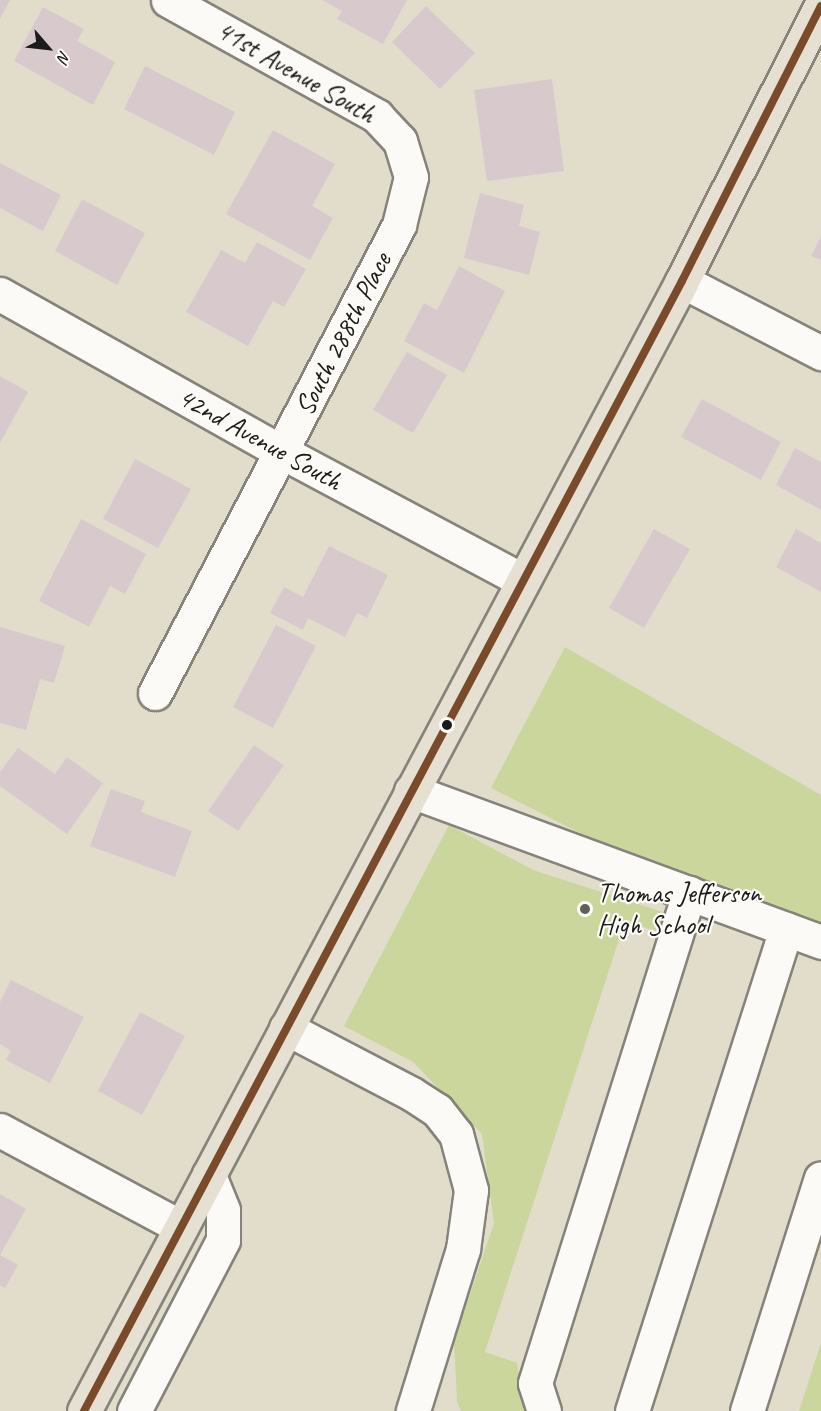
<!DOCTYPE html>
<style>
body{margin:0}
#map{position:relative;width:821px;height:1411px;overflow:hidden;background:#e2ddcb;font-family:Caveat,sans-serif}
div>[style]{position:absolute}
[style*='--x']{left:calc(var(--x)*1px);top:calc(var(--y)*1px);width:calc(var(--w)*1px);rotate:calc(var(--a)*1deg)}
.green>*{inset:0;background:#cad69c}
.building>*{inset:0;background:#d8cacc}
.roads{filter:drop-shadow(2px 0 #85837a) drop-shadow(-2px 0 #85837a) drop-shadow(0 2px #85837a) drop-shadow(0 -2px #85837a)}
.minor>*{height:33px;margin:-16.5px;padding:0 16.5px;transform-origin:16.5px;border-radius:16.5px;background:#fbfaf7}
.major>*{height:33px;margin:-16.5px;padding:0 16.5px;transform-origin:16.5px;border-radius:16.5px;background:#e6e0d3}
.bus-1>*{height:8px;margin:-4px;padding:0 4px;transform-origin:4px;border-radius:4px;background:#7a4b2a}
.dots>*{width:16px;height:16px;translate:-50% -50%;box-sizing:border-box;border:3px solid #fdfcf7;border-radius:50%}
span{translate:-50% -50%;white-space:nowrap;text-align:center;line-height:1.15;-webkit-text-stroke:4.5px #fdfcf7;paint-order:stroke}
.street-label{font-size:28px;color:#1c1c1c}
.poi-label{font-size:28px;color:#1c1c1c}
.left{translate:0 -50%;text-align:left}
.north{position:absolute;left:18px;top:18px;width:60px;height:60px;-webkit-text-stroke:4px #fdfcf7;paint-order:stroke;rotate:118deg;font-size:16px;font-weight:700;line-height:24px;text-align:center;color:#1c1c1c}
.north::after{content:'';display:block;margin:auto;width:21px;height:27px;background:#1c1c1c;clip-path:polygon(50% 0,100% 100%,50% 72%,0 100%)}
</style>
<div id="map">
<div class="green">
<i style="clip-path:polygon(565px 647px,821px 795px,821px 927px,667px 877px,491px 788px)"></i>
<i style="clip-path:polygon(449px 825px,533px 870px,666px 913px,659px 932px,625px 921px,485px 1352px,517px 1363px,525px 1411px,461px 1411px,457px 1401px,454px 1342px,494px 1223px,482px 1134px,413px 1062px,344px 1026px)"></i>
<i style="clip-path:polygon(821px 1343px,821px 1411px,799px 1411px)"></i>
</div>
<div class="building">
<i style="clip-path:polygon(0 0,10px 0,0 19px)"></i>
<i style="clip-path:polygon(322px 0,407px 0,383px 44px,337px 19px,342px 11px)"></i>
<i style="clip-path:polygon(426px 6px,475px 53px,440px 89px,392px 42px)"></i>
<i style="clip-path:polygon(43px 7px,84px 29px,77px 41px,115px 62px,93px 105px,14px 61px)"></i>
<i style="clip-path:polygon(145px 66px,235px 112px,214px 155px,124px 109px)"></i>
<i style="clip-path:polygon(552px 79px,564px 171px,487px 181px,474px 90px)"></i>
<i style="clip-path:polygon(273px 130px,335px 164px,312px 206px,333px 218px,310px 260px,226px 214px)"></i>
<i style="clip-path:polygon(0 163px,61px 195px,43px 231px,0 208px)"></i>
<i style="clip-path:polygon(480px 193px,524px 205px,519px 226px,540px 232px,529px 275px,464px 258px)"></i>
<i style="clip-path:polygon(82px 199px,145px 233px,117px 285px,55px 251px)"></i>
<i style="clip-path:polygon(821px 236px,821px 260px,811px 256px)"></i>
<i style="clip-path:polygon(257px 242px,306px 269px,284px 307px,273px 301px,248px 346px,186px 312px,221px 250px,245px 263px)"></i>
<i style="clip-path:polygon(459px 266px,505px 291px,464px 373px,404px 341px,424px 303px,437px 310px)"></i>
<i style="clip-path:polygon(407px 352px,447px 375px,413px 433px,373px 410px)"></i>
<i style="clip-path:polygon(0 376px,28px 392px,0 443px)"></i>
<i style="clip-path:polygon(702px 399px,781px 442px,761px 480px,681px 437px)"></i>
<i style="clip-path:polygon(795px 448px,821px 462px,821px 510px,776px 485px)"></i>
<i style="clip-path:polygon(135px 459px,191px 489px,158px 548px,103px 519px)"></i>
<i style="clip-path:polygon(81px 519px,146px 554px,125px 594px,110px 586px,89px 627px,39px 601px)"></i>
<i style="clip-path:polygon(654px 529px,690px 549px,644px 628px,609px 608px)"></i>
<i style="clip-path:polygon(796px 529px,821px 543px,821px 592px,776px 567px)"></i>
<i style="clip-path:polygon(329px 546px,388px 575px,367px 618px,357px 613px,345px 637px,308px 618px,303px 630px,270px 613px,284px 587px,303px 597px)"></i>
<i style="clip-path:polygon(276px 625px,316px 646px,273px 728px,233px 707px)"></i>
<i style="clip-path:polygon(0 627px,65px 646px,54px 683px,40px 679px,26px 730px,0 723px)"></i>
<i style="clip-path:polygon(254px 745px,284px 765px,238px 831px,208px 811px)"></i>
<i style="clip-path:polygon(18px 748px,55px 774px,67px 757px,103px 783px,67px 834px,0 786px,0 772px)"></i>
<i style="clip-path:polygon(111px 789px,145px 801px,141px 812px,192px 831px,175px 877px,90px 846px)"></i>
<i style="clip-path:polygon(11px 980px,84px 1017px,50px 1083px,6px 1060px,11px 1051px,0 1044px,0 1002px)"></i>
<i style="clip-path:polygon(140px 1012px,185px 1036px,142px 1115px,98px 1091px)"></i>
<i style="clip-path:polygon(0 1194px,26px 1209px,0 1255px,18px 1265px,5px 1288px,0 1285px)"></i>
</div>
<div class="roads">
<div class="minor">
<i style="--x:682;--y:281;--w:157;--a:27.4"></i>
<i style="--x:0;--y:294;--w:323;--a:29.3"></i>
<i style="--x:282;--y:452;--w:272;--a:28.1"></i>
<i style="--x:155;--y:693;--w:528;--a:-62.46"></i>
<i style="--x:399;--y:225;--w:49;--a:-76"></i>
<i style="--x:411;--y:177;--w:38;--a:-107"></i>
<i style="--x:400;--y:141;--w:34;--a:-133"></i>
<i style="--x:377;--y:116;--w:239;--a:-151"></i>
<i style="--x:411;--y:791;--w:437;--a:20.2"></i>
<i style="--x:286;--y:1028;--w:142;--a:27.6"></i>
<i style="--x:412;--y:1094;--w:30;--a:33"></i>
<i style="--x:437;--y:1110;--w:31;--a:52"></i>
<i style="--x:456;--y:1134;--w:58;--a:75"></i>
<i style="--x:471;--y:1190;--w:60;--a:97.7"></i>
<i style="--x:463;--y:1249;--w:170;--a:107.2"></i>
<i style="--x:0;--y:1130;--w:205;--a:28.2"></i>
<i style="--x:134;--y:1411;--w:193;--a:-62.5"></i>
<i style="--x:223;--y:1240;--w:30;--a:-90"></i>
<i style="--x:223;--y:1210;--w:38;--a:-112"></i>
<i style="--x:544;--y:1411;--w:29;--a:-108"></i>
<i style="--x:535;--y:1383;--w:514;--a:-72.55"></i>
<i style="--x:632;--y:1411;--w:506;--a:-72.28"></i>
<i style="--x:747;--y:1411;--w:244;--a:-72.4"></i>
</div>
<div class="major">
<i style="--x:84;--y:1411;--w:1278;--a:-62.11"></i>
<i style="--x:682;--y:281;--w:308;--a:-63.2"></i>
</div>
</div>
<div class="bus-1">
<i style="--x:84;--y:1411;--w:1278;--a:-62.11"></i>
<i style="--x:682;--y:281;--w:308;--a:-63.2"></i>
</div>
<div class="dots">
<i style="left:447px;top:725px;background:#1c1c1c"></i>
<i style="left:585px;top:909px;background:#616059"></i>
</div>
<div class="street-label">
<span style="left:296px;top:72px;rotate:30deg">41st Avenue South</span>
<span style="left:343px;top:334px;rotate:-63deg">South 288th Place</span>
<span style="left:260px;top:439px;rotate:29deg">42nd Avenue South</span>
</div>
<div class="poi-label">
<span class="left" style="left:597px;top:909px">Thomas Jefferson<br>High School</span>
</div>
<div class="north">N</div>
</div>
